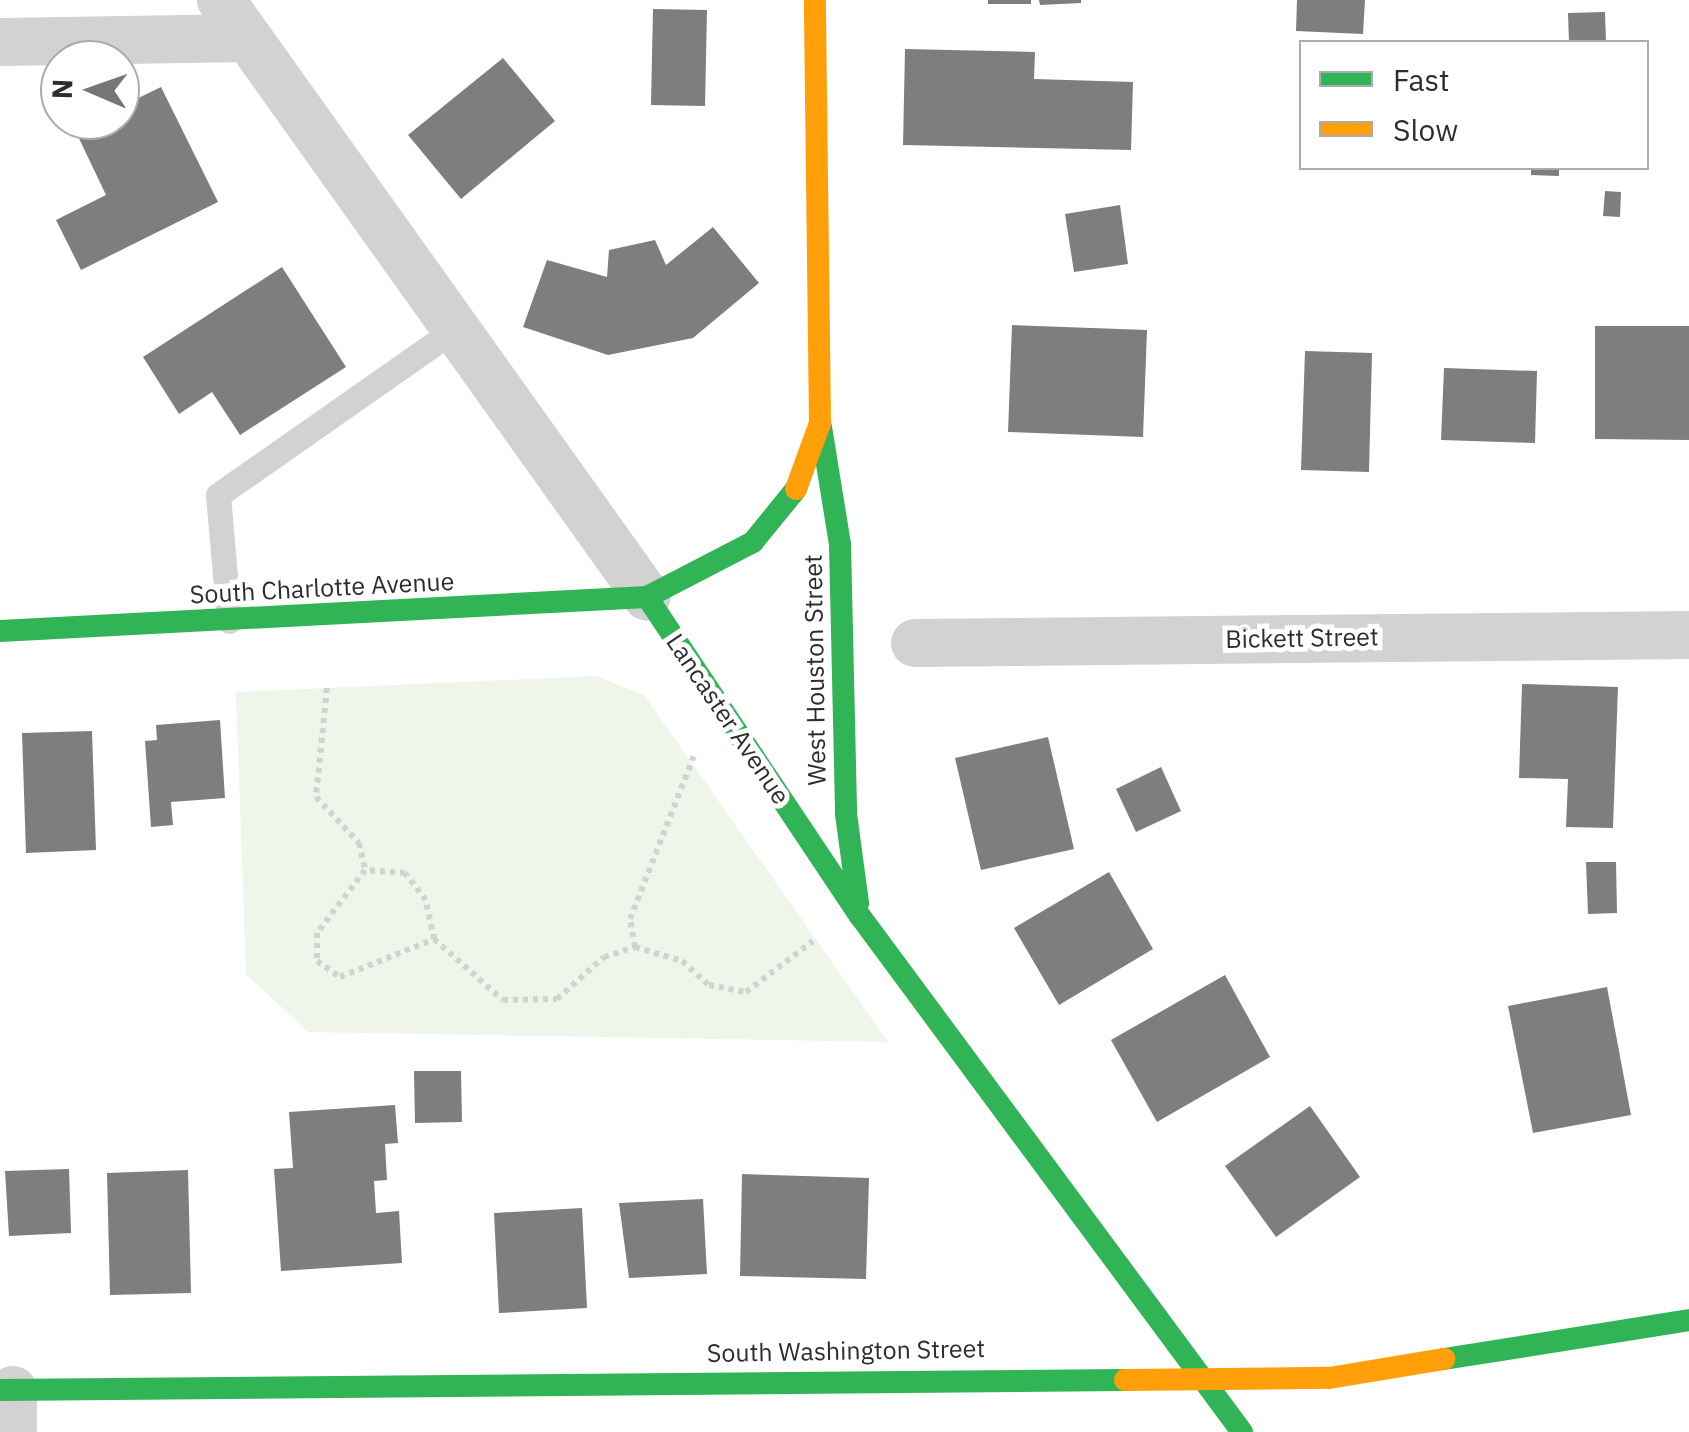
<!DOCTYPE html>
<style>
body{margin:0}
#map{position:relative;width:1689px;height:1432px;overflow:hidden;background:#fff;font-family:"IBM Plex Sans",sans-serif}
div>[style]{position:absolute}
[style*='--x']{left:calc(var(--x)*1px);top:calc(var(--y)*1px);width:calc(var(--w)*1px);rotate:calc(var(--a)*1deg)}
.green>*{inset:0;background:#f0f5ea}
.building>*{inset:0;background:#7e7e7e}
.path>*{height:6px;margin-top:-3px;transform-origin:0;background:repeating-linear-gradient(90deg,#d2d2d2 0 5px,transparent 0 10px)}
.lane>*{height:25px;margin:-12.5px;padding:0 12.5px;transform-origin:12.5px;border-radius:12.5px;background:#d2d2d2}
.street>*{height:48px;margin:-24px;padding:0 24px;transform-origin:24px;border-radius:24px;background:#d2d2d2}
.fast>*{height:22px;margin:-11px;padding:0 11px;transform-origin:11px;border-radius:11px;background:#30b455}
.slow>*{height:22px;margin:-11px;padding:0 11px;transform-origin:11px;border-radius:11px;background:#ff9f0a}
span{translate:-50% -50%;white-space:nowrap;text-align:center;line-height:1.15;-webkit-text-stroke:10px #fff;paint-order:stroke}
.street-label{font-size:25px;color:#2d2d2d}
.legend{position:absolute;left:1299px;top:40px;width:350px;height:130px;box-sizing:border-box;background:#fff;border:2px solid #ababab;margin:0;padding:12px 18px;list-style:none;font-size:30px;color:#2d2d2d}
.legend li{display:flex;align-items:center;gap:20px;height:50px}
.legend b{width:50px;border:2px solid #ababab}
.north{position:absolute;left:40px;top:40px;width:100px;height:100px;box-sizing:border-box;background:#fff;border:2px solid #ababab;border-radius:50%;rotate:272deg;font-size:28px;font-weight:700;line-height:40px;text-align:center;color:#2d2d2d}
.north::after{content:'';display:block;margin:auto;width:35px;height:45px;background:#767676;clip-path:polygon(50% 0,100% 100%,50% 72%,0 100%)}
</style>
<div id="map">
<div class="green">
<i style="clip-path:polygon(595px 676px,644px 695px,888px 1042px,308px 1032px,246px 974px,236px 692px)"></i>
</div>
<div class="building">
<i style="clip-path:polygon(988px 0,1031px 0,1031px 4px,988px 4px)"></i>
<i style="clip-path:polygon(1039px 0,1081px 0,1081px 3px,1040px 5px)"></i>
<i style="clip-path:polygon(1297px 0,1365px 0,1363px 34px,1296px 31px)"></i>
<i style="clip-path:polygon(653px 9px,707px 10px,705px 106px,651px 105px)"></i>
<i style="clip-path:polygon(1605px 12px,1606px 42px,1569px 42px,1568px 13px)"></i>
<i style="clip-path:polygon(905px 49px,1035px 52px,1034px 79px,1133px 82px,1131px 150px,903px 145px)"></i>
<i style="clip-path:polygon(503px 58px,555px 121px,461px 199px,408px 135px)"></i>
<i style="clip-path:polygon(161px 87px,218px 202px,81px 270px,56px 220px,106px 195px,75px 130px,120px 120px,120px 107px)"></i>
<i style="clip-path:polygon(1531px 168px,1559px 168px,1559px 176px,1531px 175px)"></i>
<i style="clip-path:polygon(1605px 191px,1621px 192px,1620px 217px,1603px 216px)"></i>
<i style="clip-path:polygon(1120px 205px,1128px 264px,1074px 272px,1065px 214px)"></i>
<i style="clip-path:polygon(713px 227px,759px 283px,693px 338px,608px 355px,523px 327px,547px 260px,607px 277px,609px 250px,655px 240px,666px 265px)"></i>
<i style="clip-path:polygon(282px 267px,346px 367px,240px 435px,212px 392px,179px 414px,143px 357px)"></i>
<i style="clip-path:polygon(1012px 325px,1147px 330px,1143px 437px,1008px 432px)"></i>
<i style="clip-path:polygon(1595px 326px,1689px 326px,1689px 440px,1595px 439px)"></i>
<i style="clip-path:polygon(1305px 351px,1372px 353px,1369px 472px,1301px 470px)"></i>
<i style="clip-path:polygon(1444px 368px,1537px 371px,1535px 443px,1441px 440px)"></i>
<i style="clip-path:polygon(1522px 684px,1618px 687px,1613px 828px,1566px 827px,1568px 779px,1519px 778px)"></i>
<i style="clip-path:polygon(220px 720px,225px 798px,171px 802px,173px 825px,151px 827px,145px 741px,157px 740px,156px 725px)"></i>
<i style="clip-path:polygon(92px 731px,96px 850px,26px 853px,22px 733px)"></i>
<i style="clip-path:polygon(1048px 737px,1074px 849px,981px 870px,955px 758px)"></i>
<i style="clip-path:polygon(1161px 767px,1181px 811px,1136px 832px,1116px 789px)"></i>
<i style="clip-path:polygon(1586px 862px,1616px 862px,1617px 913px,1588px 914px)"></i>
<i style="clip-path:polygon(1109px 872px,1153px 949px,1059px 1005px,1014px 928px)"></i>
<i style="clip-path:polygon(1225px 975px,1270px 1057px,1157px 1122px,1111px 1040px)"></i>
<i style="clip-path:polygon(1607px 987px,1631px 1115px,1533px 1133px,1508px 1006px)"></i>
<i style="clip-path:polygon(414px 1071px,461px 1071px,462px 1122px,415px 1123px)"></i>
<i style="clip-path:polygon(395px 1105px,398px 1143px,385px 1144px,387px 1180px,374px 1181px,376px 1213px,399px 1211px,402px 1263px,281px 1271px,274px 1169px,293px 1168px,289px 1112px)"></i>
<i style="clip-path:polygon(1310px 1106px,1360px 1177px,1276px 1237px,1225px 1166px)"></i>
<i style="clip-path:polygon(69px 1169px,71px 1233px,9px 1236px,5px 1171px)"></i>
<i style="clip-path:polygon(188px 1170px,191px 1293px,110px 1295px,107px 1173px)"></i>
<i style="clip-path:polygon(742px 1174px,869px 1178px,866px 1279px,740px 1276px)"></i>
<i style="clip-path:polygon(703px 1199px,707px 1274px,629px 1278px,619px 1203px)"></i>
<i style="clip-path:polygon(582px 1208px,587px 1308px,499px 1313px,494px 1213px)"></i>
</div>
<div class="path">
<i style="--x:327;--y:688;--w:110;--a:95.8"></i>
<i style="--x:316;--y:797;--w:63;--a:46.9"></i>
<i style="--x:359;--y:843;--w:28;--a:77"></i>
<i style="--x:365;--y:870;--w:79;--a:127.3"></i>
<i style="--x:317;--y:933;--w:28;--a:90"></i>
<i style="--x:317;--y:961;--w:28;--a:35"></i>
<i style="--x:340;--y:977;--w:101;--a:-22"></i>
<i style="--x:434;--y:939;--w:40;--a:-102"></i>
<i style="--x:426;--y:900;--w:34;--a:-128"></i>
<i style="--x:405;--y:873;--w:40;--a:-175.7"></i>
<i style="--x:434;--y:939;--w:92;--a:41.5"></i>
<i style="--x:503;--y:1000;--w:54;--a:-1.1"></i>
<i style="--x:557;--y:999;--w:63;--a:-41.8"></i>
<i style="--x:604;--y:957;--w:33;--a:-18"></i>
<i style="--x:635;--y:947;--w:49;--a:16.6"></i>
<i style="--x:682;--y:961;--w:36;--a:42"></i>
<i style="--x:709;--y:985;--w:38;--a:11"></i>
<i style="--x:746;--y:992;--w:84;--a:-37.3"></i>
<i style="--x:635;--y:947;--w:28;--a:-100"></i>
<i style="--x:630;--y:919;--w:175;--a:-68.6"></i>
</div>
<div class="lane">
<i style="--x:229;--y:621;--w:126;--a:-95"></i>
<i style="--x:218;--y:495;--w:293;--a:-35"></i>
</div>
<div class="street">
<i style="--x:221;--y:0;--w:733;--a:54.49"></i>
<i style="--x:0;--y:42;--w:247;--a:-0.9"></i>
<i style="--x:915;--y:643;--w:774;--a:-0.59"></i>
<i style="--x:13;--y:1390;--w:42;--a:90"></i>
</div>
<div class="fast">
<i style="--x:821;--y:427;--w:119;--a:80.8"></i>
<i style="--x:840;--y:544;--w:270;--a:88.7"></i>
<i style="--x:846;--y:814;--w:90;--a:82.3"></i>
<i style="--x:647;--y:597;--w:384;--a:56.3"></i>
<i style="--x:860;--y:916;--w:642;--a:53.49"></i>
<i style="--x:0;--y:631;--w:648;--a:-3.01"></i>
<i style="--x:647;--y:597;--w:119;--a:-27.4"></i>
<i style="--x:753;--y:542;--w:68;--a:-50.9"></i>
<i style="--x:1444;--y:1359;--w:248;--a:-9"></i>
<i style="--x:0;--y:1390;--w:1125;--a:-0.51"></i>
</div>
<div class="slow">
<i style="--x:796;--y:489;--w:70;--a:-70"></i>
<i style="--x:820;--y:423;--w:423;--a:-90.7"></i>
<i style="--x:1125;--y:1380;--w:204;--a:-0.6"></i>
<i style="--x:1329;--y:1378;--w:117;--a:-9.4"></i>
</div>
<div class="street-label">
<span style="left:322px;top:588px;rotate:-3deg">South Charlotte Avenue</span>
<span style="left:1302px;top:638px;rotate:-1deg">Bickett Street</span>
<span style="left:815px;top:670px;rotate:-91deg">West Houston Street</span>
<span style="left:728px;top:719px;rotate:56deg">Lancaster Avenue</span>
<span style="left:846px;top:1351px;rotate:-1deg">South Washington Street</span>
</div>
<ul class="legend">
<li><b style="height:12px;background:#30b455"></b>Fast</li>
<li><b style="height:12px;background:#ff9f0a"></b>Slow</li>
</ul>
<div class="north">N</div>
</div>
